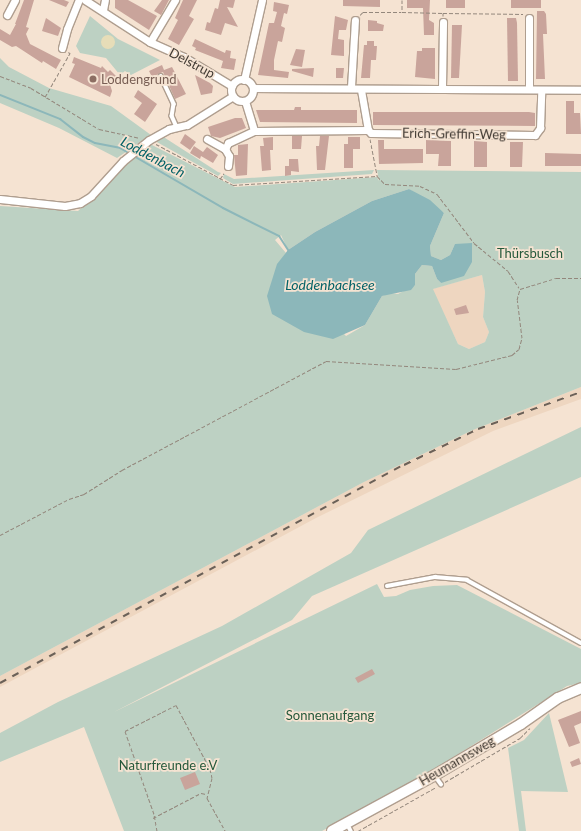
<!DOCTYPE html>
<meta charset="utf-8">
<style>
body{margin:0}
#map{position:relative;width:581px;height:831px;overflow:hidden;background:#f5e3d2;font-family:Lato,sans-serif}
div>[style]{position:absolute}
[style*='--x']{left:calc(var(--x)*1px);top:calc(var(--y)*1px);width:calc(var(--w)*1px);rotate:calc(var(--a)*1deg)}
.built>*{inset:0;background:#eed6c0}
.green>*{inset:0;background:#bdd1c3}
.sand>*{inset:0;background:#e7ddb8}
.round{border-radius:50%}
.water>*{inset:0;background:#8cb7ba}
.stream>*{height:2px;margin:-1px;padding:0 1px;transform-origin:1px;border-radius:1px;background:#8cb7ba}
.building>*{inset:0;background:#c9a49b}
.path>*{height:1px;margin-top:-0.5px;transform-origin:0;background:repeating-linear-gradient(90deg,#93877c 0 4px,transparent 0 6px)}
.roads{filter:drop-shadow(1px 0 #af9e8f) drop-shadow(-1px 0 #af9e8f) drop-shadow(0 1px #af9e8f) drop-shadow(0 -1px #af9e8f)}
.lane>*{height:3.5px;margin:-1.75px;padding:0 1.75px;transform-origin:1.75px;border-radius:1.75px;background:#fff}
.street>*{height:7px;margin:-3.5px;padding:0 3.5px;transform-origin:3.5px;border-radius:3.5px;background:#fff}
.street>.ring{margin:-3.5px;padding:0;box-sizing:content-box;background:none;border:7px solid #fff;border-radius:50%}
.secondary>*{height:10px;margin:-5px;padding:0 5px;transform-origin:5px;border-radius:5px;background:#fff}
.rail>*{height:2px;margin-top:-1px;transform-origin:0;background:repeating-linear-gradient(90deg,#6b6158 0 7px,transparent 0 14px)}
.dots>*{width:11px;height:11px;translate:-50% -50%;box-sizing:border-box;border:2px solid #f5e3d2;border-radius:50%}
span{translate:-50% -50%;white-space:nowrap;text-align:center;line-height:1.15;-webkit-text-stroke:3.5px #f5e3d2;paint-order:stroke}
.street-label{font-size:13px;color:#413a33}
.education-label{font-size:13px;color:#785e54}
.left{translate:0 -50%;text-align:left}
.park-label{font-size:13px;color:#24583a}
.water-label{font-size:14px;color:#036267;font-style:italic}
</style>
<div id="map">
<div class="built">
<i style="clip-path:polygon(482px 275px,485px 292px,483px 317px,489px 332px,485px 342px,469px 349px,458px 344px,432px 289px)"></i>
<i style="clip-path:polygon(581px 387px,581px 399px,493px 431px,316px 518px,0 687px,0 676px,364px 482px,473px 430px)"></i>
</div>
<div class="green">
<i style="clip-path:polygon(90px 16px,118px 39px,160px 60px,131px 75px,125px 71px,120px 75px,106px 58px,80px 53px,76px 46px)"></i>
<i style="clip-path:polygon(0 58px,9px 67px,49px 88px,111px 106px,151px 135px,117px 158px,59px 128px,0 103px)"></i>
<i style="clip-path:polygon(162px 136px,218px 172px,221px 173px,218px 176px,155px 141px)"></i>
<i style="clip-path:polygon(evenodd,150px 144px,235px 187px,377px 177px,379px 181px,377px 170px,581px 172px,581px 387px,473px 430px,364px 482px,0 676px,0 206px,78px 211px,107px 185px,123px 165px,150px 144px,409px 189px,444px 213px,430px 246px,431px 256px,441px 260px,450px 255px,455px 244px,441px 283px,437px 279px,432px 266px,422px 265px,415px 274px,415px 285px,398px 294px,390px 293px,382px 296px,365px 325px,346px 336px,277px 265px,286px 253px,275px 240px,281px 235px,288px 250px,315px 232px,372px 201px,409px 189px,150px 144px,482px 275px,485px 292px,483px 317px,489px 332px,485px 342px,469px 349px,458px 344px,433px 289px,482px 275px)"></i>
<i style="clip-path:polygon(374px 170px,372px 174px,233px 184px,223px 178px,224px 174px,234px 179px)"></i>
<i style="clip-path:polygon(581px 427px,581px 477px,312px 596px,292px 620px,114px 712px,377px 584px,384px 597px,396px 596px,410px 590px,433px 586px,457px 585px,581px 649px,581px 683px,567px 686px,433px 770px,322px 831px,124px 831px,84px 727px,0 762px,0 733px,58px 702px,222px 626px,351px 553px,368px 530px)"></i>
<i style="clip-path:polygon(549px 713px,568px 792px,521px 791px,526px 831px,519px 831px,508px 748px,524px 740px)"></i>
</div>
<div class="sand">
<i class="round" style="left:101px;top:35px;width:14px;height:14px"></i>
</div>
<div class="water">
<i style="clip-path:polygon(409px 189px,430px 200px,444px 213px,430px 246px,431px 256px,441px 260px,450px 255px,455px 244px,472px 243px,472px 262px,464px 276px,441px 283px,437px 279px,432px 266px,422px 265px,415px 274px,415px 285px,411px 290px,382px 296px,365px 325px,333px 339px,304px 332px,272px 314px,267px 296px,277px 264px,288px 250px,315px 232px,372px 201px)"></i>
</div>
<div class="stream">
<i style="--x:0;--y:95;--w:65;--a:21.8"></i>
<i style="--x:60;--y:119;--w:29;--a:38"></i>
<i style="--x:83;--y:137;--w:13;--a:27"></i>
<i style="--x:95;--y:143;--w:25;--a:11"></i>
<i style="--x:120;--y:148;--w:119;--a:30.2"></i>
<i style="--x:223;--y:208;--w:63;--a:26.6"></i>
<i style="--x:279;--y:236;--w:17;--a:57"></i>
</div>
<div class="building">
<i style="clip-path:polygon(24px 0,34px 0,26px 27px,29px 28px,26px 34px,30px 44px,61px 60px,56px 69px,43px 61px,42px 63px,16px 46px,12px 47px,0 40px,0 29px,10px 35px,16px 24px,15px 24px)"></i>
<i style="clip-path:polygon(49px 0,64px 0,69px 2px,66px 7px)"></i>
<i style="clip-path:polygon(115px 0,128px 0,157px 16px,149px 30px,115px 8px)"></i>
<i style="clip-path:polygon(162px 0,169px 0,161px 15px,154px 11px)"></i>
<i style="clip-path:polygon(183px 0,197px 0,189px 16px,194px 19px,179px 45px,168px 39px,178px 20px,175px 18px)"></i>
<i style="clip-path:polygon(220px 0,235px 0,233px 8px,227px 7px,238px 27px,225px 23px,221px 35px,205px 30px,207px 22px,210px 23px,215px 8px,218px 9px)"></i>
<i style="clip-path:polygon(343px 0,380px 0,380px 7px,343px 6px)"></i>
<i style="clip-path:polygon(407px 0,430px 0,429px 20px,434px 23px,434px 35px,424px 35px,423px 8px,407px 8px)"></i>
<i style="clip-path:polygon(446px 0,465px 0,465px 8px,446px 8px)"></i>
<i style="clip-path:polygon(511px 0,541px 0,541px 8px,511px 8px)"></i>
<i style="clip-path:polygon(274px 2px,289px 5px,287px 14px,284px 13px,281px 26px,285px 28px,282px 42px,278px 41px,274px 60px,274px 70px,289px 72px,288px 78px,258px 75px,269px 23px,274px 23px,277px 12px,273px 11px)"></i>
<i style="clip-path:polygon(537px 11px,544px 11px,546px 14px,547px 34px,543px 34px,545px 79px,536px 79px)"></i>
<i style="clip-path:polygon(335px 16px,348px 20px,346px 30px,339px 30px,338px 39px,344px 40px,344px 56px,331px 55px)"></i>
<i style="clip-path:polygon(46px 18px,61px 28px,58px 36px,42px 31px)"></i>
<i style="clip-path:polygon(507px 18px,516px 18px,517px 23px,518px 81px,508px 81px)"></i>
<i style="clip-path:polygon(368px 20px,377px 21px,377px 23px,384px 25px,383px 31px,368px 31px)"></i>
<i style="clip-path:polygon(452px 25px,462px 25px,459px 78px,451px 78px)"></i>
<i style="clip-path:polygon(195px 39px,225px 53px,226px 50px,231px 51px,230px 58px,236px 59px,234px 70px,221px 68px,223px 61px,195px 50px,196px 48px,192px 46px)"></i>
<i style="clip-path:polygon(367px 41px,374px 41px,374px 46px,377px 46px,376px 60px,371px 60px,370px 78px,361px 78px,364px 45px,367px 45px)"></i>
<i style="clip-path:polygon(422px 48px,435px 48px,435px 79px,415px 77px,417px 51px,422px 51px)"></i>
<i style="clip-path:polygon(296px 49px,305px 50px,302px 67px,290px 65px)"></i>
<i style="clip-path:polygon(74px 57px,101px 68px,102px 66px,108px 72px,110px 70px,116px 76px,109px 81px,112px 91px,110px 97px,69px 77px,75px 64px,72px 63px)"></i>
<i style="clip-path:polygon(162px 65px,164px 70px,172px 67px,186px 94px,175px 99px,163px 72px,152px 77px,149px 71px)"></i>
<i style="clip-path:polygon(314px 68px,313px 77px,292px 71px,292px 69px)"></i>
<i style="clip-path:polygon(336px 68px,344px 68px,343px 78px,336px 78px)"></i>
<i style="clip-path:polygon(195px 75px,210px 83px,213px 86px,212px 93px,201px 95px)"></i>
<i style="clip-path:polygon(138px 90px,157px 104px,145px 122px,134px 114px,142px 103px,134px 97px)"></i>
<i style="clip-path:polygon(566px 101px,574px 101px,574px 113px,580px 113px,581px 134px,566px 134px)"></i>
<i style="clip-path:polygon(295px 107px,301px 107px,301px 110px,357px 110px,357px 123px,260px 122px,256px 110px,294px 110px)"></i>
<i style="clip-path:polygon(373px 112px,529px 112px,535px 113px,535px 126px,373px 125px)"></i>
<i style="clip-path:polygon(235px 118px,242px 118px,246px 128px,220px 138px,211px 136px,208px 127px)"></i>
<i style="clip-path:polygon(185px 134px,196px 142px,190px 150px,180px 143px)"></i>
<i style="clip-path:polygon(292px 136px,302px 136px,301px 149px,292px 149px)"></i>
<i style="clip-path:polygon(320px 136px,329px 136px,325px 170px,317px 170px,316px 146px,319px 146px)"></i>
<i style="clip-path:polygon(273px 137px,273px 150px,270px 150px,271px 170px,262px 171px,260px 146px,264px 146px,263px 138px)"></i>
<i style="clip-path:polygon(348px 137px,360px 137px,360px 149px,353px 149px,353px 168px,344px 168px,344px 144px,348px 144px)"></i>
<i style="clip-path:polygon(378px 140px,384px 140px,384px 149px,423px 149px,423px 163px,379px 164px)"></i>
<i style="clip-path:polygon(426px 140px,451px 141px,451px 166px,438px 166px,439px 154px,426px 154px)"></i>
<i style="clip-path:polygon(474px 141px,487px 142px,487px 167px,474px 167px)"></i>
<i style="clip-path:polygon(510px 142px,523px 142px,522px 167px,510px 167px)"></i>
<i style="clip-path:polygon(248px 144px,247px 175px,236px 176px,234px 155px,238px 155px,238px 145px)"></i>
<i style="clip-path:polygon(194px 146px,203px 152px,207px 147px,218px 155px,213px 163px,201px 156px,200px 159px,190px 153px)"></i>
<i style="clip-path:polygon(545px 153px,581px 154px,581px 166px,545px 166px)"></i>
<i style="clip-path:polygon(289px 159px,298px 159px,299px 172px,291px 171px,291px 175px,285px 176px,285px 166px,289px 166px)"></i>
<i style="clip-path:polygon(466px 305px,469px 313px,456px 315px,454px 309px)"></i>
<i style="clip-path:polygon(372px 669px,375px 674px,358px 683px,355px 678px)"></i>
<i style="clip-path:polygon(581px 711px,581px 723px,574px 726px,580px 743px,569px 747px,558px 720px)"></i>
<i style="clip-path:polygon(579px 758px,581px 764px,572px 767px,570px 762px)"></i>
<i style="clip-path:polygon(195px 772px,200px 784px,185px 790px,180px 778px)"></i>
</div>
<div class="path">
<i style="--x:402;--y:0;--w:12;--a:90"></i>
<i style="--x:402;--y:12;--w:41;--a:1.4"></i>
<i style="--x:443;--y:13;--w:3;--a:90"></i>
<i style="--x:443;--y:13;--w:80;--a:0.7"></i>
<i style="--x:360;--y:15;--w:4;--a:-45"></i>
<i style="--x:363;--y:12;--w:38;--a:0"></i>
<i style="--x:0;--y:76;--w:33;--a:21"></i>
<i style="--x:31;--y:88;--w:79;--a:31.1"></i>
<i style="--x:99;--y:129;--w:42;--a:12.4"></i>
<i style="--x:45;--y:97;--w:51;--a:-60.4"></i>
<i style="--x:70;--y:53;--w:2;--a:-153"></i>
<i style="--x:370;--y:139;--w:38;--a:79"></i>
<i style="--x:377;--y:176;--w:11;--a:45"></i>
<i style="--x:385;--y:184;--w:35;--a:3"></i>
<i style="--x:420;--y:186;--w:19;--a:25"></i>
<i style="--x:437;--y:194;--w:61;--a:52.9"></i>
<i style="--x:474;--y:243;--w:44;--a:39.5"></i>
<i style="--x:508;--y:271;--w:20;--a:57"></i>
<i style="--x:156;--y:144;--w:87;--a:28"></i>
<i style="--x:233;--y:185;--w:144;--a:-3.6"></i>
<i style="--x:220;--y:179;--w:7;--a:-56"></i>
<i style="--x:0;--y:535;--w:78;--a:-27.6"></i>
<i style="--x:69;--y:499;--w:16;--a:-18"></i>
<i style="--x:84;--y:494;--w:45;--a:-32.3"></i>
<i style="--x:122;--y:470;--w:231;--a:-28.1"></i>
<i style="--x:326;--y:361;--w:130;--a:3.5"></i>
<i style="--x:456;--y:369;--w:58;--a:-14"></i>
<i style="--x:512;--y:355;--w:9;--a:-41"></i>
<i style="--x:519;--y:349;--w:11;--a:-75"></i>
<i style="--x:522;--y:338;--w:38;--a:-97"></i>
<i style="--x:517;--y:300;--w:11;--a:-75"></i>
<i style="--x:520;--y:289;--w:38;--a:-17"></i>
<i style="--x:556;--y:278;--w:25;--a:0"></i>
<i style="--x:445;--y:782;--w:87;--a:-30.4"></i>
<i style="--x:520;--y:738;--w:14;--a:-45"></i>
<i style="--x:153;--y:818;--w:54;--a:-27.5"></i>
<i style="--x:201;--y:793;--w:5;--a:11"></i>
<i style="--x:157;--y:831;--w:17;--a:-100"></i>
<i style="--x:154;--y:814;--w:88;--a:-109.3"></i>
<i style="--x:125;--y:731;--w:57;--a:-27"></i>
<i style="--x:176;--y:705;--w:72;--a:62"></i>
<i style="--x:210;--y:769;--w:9;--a:77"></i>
<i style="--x:212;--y:778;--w:21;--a:104"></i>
<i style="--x:207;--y:798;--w:38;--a:61"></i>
<i style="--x:358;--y:831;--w:90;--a:-29.4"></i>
</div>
<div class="roads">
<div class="lane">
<i style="--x:161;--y:76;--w:31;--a:65"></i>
<i style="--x:174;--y:104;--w:12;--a:99"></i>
<i style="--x:172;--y:116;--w:12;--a:66"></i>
<i style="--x:387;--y:586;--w:49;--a:-10.6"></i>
<i style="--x:435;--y:577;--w:32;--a:5"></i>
<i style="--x:467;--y:580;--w:130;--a:28.9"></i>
<i style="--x:436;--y:777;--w:9;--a:54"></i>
<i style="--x:347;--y:823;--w:9;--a:63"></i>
</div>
<div class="street">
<i style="--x:85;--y:0;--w:77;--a:32.9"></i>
<i style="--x:150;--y:42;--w:37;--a:24"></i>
<i style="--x:184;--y:57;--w:56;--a:31.1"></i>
<i style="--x:103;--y:10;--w:10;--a:-79"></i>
<i style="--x:7;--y:15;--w:17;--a:-62"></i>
<i style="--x:150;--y:42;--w:49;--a:-59.2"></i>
<i style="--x:62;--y:48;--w:20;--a:-75"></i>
<i style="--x:67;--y:29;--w:31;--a:-68"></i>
<i class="ring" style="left:231px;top:79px;width:15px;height:15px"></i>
<i style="--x:244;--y:80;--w:82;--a:-77.3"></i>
<i style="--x:351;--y:87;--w:67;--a:-86.6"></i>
<i style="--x:253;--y:88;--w:328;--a:0.3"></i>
<i style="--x:442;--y:88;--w:66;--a:-89.1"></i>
<i style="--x:529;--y:89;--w:71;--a:-90"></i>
<i style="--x:361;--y:90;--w:41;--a:80.1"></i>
<i style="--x:368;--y:130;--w:4;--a:45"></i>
<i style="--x:371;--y:133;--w:164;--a:0.7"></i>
<i style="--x:535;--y:135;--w:9;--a:-54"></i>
<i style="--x:540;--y:128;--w:38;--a:-88"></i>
<i style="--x:245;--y:101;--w:31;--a:73"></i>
<i style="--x:254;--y:131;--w:114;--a:-0.5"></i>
<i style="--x:207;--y:139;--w:21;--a:29"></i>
<i style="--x:228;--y:166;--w:10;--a:-84"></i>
<i style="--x:229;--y:156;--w:8;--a:-120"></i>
<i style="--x:225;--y:149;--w:7;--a:-63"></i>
<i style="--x:228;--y:143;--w:29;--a:-25"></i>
<i style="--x:0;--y:199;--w:65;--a:6.1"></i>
<i style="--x:65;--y:206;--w:15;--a:-11"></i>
<i style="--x:80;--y:203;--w:13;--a:-32"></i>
<i style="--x:91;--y:196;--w:47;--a:-47.6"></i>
<i style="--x:123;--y:161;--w:33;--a:-39"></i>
<i style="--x:149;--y:140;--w:23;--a:-29"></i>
<i style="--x:169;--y:129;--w:18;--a:-13"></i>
<i style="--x:187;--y:125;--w:54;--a:-32.2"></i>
</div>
<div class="secondary">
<i style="--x:332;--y:831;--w:117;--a:-28.5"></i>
<i style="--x:435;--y:775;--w:100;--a:-30.7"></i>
<i style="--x:521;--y:724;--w:45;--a:-35.1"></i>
<i style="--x:558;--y:698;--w:25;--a:-23"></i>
</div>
</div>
<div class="rail">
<i style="--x:0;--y:683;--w:459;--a:-28.4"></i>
<i style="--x:404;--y:465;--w:82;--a:-25.9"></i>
<i style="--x:478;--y:429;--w:109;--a:-19.8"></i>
</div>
<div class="dots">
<i style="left:93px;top:79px;background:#8d6e63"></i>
</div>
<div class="street-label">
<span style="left:192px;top:63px;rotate:28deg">Delstrup</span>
<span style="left:454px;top:134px;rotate:1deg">Erich-Greffin-Weg</span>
<span style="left:457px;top:761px;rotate:-30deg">Heumannsweg</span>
</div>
<div class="education-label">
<span class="left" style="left:101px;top:79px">Loddengrund</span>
</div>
<div class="park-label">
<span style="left:530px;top:253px">Thürsbusch</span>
<span style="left:330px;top:715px">Sonnenaufgang</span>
<span style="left:168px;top:765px">Naturfreunde e.V</span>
</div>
<div class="water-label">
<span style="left:153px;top:157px;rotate:28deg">Loddenbach</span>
<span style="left:330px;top:285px">Loddenbachsee</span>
</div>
</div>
